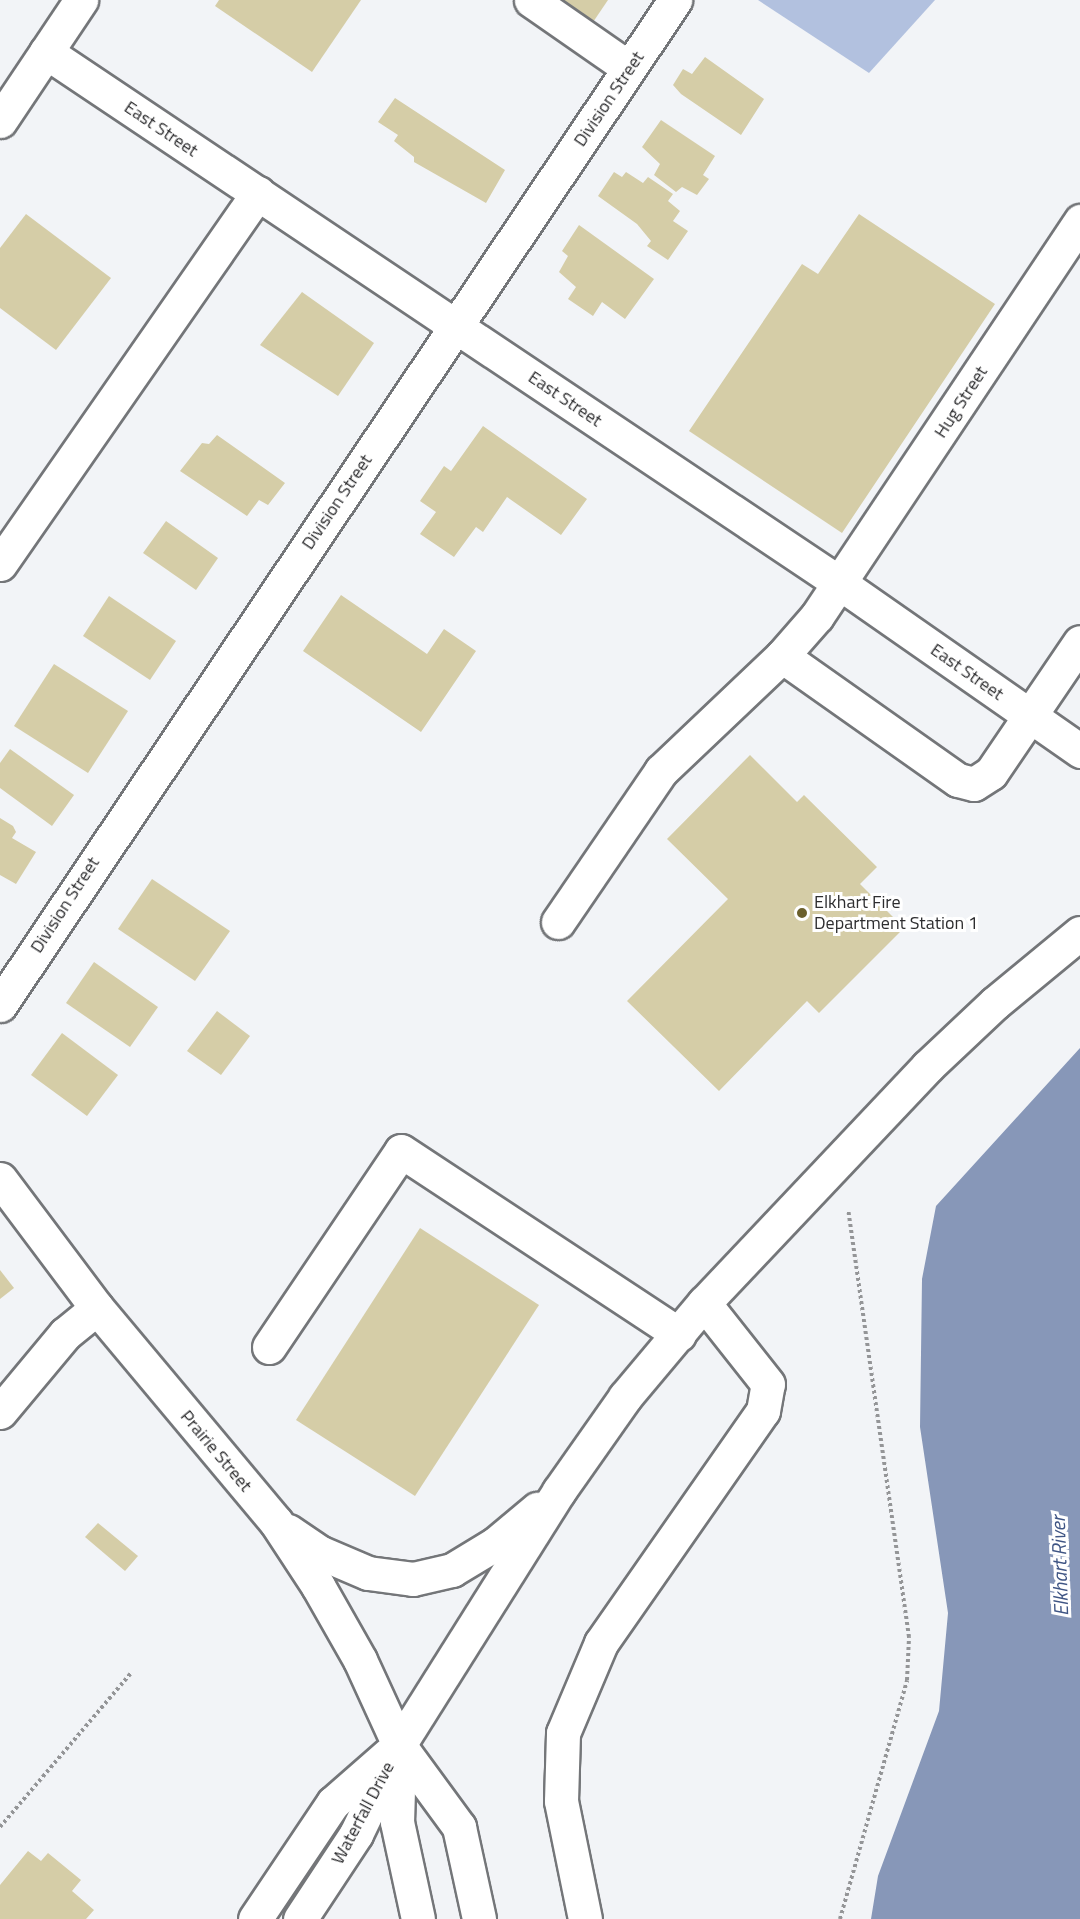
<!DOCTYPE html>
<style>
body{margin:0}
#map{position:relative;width:1080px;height:1919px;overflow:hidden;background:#f2f4f7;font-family:"Titillium Web",sans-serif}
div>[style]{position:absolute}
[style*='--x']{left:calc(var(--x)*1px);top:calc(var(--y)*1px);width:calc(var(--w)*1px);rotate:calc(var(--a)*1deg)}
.green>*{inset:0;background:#b2c1df}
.water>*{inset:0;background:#8797b8}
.building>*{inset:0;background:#d5cda7}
.path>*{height:4px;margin-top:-2px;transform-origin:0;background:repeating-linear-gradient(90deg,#949597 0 3px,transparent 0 6px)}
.roads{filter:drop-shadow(2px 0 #747679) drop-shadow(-2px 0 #747679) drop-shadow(0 2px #747679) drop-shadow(0 -2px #747679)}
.minor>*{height:33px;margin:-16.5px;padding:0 16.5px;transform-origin:16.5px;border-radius:16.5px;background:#fff}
.major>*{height:33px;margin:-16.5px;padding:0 16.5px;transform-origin:16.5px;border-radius:16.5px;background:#fff}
.dots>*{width:16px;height:16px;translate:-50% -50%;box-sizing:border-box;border:3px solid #fff;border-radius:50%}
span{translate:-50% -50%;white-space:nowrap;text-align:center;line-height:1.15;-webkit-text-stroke:6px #fff;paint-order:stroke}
.street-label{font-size:18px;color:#2d2d2f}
.poi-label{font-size:18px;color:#2d2d2f}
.left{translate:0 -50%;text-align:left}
.water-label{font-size:20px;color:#3f5584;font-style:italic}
</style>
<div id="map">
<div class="green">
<i style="clip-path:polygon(758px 0,935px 0,869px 73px)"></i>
</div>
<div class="water">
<i style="clip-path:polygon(1080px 1048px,1080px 1919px,871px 1919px,878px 1876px,939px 1711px,948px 1613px,920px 1427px,922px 1279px,936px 1206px)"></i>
</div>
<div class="building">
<i style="clip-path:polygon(219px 0,361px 0,312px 72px,215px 6px)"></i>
<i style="clip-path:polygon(543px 0,608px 0,587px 31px)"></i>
<i style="clip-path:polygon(705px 57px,764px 99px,741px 135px,681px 94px,673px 85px,683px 69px,692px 74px)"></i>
<i style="clip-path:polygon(395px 98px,505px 170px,486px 203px,414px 162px,414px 157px,394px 141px,398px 135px,378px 122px)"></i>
<i style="clip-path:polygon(661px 120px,715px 156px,703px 175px,709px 179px,697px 195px,682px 187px,676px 192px,654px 175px,660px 164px,642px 147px)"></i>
<i style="clip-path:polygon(614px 172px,622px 177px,626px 172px,643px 183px,648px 177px,673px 194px,668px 201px,680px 211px,673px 221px,688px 231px,668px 260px,647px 246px,651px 241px,637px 224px,598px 196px)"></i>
<i style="clip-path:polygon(26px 214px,111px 278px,56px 350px,0 308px,0 248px)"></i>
<i style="clip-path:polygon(859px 214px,995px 304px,842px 533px,689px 431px,802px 264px,818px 274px)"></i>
<i style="clip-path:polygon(579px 225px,654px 279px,625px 319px,602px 302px,593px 316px,568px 299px,576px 287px,559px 272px,568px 256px,562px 251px)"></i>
<i style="clip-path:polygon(302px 292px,374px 343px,338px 396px,260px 345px)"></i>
<i style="clip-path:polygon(483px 426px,587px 499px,561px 535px,507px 497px,483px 532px,476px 527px,454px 557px,420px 534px,436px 512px,420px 501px,444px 466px,451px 471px)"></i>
<i style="clip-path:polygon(217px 435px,285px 483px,268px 505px,259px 500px,247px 516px,180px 471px,202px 443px,209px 444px)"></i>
<i style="clip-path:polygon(166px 521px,218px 558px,196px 590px,143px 553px)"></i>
<i style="clip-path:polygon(341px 595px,427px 654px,444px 629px,476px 651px,421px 732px,303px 651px)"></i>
<i style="clip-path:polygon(109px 596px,176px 641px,150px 680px,83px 636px)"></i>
<i style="clip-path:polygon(54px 664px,128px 711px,88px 773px,14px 726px)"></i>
<i style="clip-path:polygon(10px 749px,74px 795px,52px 826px,0 788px,0 763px)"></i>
<i style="clip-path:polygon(750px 755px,797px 802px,804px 795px,877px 867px,860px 884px,904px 928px,819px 1013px,807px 1001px,719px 1091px,627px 1001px,728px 899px,667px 839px)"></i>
<i style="clip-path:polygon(0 818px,13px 826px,16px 832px,12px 838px,36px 852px,16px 884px,0 875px)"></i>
<i style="clip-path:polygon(152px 879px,230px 931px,195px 981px,118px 929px)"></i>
<i style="clip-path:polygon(94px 962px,158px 1007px,130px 1047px,66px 1003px)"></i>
<i style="clip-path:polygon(217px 1011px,250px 1036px,221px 1075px,187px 1051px)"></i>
<i style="clip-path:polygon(62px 1033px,118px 1075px,87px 1116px,31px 1075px)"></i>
<i style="clip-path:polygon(420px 1228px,539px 1305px,415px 1496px,296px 1420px)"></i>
<i style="clip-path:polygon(0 1270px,14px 1288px,0 1299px)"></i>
<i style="clip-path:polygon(98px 1523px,138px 1556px,125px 1571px,85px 1537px)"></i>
<i style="clip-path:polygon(28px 1851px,41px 1861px,48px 1853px,81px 1880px,72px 1891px,94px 1910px,86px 1919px,0 1919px,0 1885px)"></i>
</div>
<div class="path">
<i style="--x:0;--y:1827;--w:202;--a:-49.6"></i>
<i style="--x:840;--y:1919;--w:248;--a:-74.3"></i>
<i style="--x:907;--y:1680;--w:43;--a:-87.3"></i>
<i style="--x:909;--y:1637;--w:430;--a:-98.1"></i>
</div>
<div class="roads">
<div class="minor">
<i style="--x:531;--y:0;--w:119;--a:34.8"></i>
<i style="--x:46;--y:52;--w:957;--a:33.79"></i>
<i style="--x:841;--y:584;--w:292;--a:34.9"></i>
<i style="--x:0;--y:121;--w:146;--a:-56.2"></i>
<i style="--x:0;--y:564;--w:452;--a:-55.2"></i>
<i style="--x:782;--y:656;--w:215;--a:35.2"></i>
<i style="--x:958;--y:780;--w:16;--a:14"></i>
<i style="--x:974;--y:784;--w:20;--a:-33"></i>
<i style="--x:991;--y:773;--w:158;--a:-55.8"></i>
<i style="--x:558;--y:922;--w:183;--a:-55.7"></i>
<i style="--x:661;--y:771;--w:167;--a:-43.5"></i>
<i style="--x:782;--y:656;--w:53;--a:-48.8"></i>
<i style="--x:817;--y:616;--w:475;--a:-56.3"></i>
<i style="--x:0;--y:1005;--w:1211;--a:-56.11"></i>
<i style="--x:269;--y:1347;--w:236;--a:-56"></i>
<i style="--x:401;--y:1151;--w:333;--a:33.4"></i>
<i style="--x:0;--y:1412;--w:102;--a:-50.2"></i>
<i style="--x:65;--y:1334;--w:41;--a:-39.1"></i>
<i style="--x:585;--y:1919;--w:120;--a:-101.5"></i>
<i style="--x:561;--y:1801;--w:68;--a:-88.3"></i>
<i style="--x:563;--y:1733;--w:98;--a:-67.1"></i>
<i style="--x:601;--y:1643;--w:283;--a:-55.1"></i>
<i style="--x:763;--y:1411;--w:27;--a:-80"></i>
<i style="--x:768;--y:1384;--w:103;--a:-128.3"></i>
</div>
<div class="major">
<i style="--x:0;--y:1179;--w:161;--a:53.1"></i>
<i style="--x:97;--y:1308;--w:279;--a:50.1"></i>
<i style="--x:276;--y:1522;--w:77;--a:56.7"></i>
<i style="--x:318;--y:1586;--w:85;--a:60.4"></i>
<i style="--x:360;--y:1660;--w:94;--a:65.4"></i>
<i style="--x:399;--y:1745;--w:102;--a:53.8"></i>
<i style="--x:459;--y:1827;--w:94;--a:77.7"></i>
<i style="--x:288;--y:1531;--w:40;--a:34"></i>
<i style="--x:321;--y:1553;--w:51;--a:23.1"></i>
<i style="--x:368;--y:1573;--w:45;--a:7.6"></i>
<i style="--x:413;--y:1579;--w:40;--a:-13"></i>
<i style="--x:452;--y:1570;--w:50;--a:-31.2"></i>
<i style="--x:495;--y:1544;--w:55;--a:-39.8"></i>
<i style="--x:399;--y:1756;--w:66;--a:91.7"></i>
<i style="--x:397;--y:1822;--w:99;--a:77.8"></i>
<i style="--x:255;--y:1919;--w:140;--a:-56.1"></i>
<i style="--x:333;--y:1803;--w:74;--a:-41.2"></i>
<i style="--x:300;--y:1919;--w:102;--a:-56.6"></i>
<i style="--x:356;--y:1834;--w:99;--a:-64.2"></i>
<i style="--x:399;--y:1745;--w:300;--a:-57.8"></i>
<i style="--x:559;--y:1491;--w:115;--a:-54.9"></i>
<i style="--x:625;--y:1397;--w:123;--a:-50"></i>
<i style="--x:704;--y:1303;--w:325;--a:-46.6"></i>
<i style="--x:927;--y:1067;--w:93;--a:-43.3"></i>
<i style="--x:995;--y:1003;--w:110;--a:-39.5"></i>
</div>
</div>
<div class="dots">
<i style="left:802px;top:913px;background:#6b602c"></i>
</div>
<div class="street-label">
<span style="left:609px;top:99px;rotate:-56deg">Division Street</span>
<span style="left:161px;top:129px;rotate:34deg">East Street</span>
<span style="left:565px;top:399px;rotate:34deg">East Street</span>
<span style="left:961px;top:402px;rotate:-57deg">Hug Street</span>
<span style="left:337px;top:502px;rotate:-56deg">Division Street</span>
<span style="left:967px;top:672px;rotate:35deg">East Street</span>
<span style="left:65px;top:905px;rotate:-57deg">Division Street</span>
<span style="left:216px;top:1451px;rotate:50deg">Prairie Street</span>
<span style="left:363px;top:1813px;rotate:-62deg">Waterfall Drive</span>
</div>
<div class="poi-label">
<span class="left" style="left:814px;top:913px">Elkhart Fire<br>Department Station 1</span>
</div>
<div class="water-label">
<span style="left:1059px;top:1566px;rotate:-92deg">Elkhart River</span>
</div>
</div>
